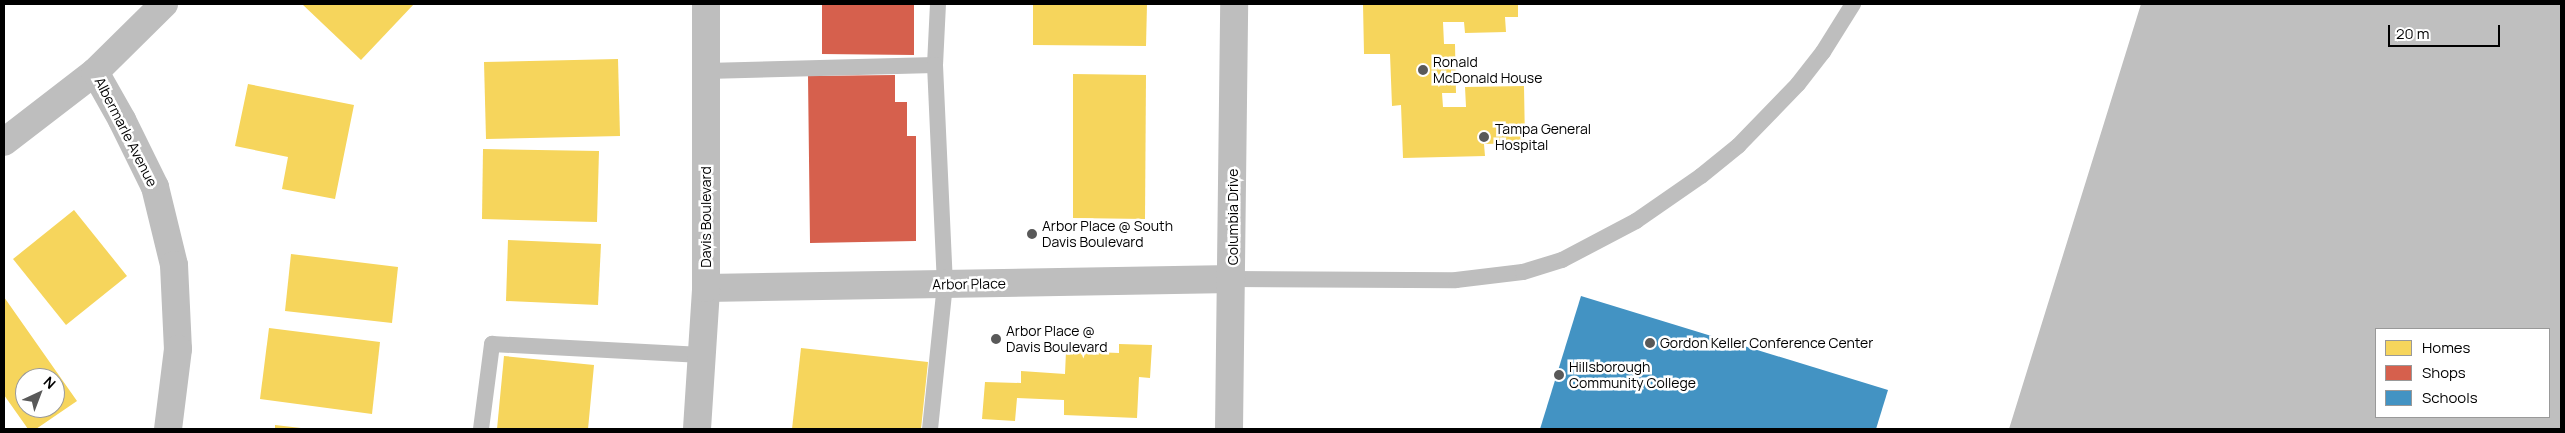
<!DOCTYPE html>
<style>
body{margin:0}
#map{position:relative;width:2565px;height:433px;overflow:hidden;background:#fff;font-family:Manrope,sans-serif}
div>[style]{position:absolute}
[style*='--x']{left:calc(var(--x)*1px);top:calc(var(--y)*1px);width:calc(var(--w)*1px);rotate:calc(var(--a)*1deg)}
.water>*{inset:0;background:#bfbfbf}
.homes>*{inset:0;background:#f6d55c}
.shops>*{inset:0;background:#d6604d}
.schools>*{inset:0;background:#4393c3}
.service>*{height:16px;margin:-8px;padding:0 8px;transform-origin:8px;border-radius:8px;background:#bebebe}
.minor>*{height:28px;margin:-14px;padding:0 14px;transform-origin:14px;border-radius:14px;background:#bebebe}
.tertiary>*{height:28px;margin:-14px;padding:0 14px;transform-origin:14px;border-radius:14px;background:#bebebe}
.dots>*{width:14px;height:14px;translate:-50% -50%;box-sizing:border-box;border:2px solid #fff;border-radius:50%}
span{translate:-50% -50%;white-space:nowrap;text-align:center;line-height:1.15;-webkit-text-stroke:5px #fff;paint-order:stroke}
.poi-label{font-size:14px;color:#000}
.left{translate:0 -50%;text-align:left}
.street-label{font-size:14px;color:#000}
.frame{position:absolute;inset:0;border:5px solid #000;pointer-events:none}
.legend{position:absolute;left:2375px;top:328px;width:175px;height:90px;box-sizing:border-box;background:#fff;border:1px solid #999;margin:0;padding:6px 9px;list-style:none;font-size:15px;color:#000}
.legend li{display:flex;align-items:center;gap:10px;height:25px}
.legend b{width:25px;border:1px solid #999}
.north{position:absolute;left:15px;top:368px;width:50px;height:50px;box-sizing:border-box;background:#fff;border:1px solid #999;border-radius:50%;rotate:43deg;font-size:14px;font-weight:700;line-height:20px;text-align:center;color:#000}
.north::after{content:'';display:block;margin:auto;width:18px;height:22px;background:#595959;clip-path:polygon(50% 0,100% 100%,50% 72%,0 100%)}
.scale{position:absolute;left:2388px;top:25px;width:112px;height:22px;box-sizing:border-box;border:2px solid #000;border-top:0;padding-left:6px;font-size:15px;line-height:18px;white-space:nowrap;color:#000;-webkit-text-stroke:4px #fff;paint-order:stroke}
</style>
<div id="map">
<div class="water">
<i style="clip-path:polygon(evenodd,2141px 4px,2561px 4px,2561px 429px,2009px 429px,2141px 4px,2376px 329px,2549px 329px,2549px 417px,2376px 417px,2376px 329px)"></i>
</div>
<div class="homes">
<i style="clip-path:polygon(302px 4px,414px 4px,361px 60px)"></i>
<i style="clip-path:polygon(1033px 4px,1147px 4px,1146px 46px,1033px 45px)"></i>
<i style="clip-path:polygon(1363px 4px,1518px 4px,1518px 17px,1505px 17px,1506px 32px,1465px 33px,1464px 22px,1443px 22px,1444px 44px,1455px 44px,1456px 93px,1442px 93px,1443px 107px,1466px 107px,1465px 87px,1524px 86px,1525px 143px,1484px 144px,1485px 156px,1403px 158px,1401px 105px,1392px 106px,1390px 54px,1364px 54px)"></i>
<i style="clip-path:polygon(618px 59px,620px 136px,486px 139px,484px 62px)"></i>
<i style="clip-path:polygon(1073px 74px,1146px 75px,1145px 219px,1073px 218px)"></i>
<i style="clip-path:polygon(248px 84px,354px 105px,335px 199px,282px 189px,288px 157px,235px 146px)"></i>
<i style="clip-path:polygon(483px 149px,599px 151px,597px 222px,482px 219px)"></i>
<i style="clip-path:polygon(74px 210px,127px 276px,66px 325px,13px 259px)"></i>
<i style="clip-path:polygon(508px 240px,601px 244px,598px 305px,506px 301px)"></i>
<i style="clip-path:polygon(291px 254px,398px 267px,392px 323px,285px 311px)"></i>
<i style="clip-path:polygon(evenodd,4px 297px,77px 401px,36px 429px,28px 429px,4px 395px,4px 297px,25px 378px,55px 378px,55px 408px,25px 408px,25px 378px)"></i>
<i style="clip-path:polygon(269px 328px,380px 342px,372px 414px,260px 399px)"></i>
<i style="clip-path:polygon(1119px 344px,1152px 345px,1150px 378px,1139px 377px,1137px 418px,1064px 415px,1064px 400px,1017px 398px,1015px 421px,982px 419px,985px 382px,1021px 383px,1021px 371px,1065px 374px,1066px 351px,1119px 353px)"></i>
<i style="clip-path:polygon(801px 348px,928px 362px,921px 429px,792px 429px)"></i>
<i style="clip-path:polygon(504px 356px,594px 365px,588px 429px,497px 429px)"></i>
<i style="clip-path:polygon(275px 425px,301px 428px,301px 429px,275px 429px)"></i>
</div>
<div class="shops">
<i style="clip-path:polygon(822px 4px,914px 4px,914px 55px,822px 54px)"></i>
<i style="clip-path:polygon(895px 75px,895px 102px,907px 102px,907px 136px,916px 136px,916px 241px,810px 243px,808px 76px)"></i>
</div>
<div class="schools">
<i style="clip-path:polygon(1581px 296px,1888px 390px,1876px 429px,1540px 429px)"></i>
</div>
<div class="service">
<i style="--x:935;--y:65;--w:61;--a:-87.2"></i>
<i style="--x:706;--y:71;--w:229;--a:-1.5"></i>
<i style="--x:935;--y:65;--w:219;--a:87.4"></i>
<i style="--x:945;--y:284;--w:146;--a:95.9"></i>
<i style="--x:1232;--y:279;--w:224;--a:0.3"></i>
<i style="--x:1456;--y:280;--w:67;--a:-6.8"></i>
<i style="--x:1523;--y:272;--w:41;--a:-17.1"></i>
<i style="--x:1562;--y:260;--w:84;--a:-27.8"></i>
<i style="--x:1636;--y:221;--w:79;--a:-34.7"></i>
<i style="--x:1701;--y:176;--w:48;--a:-39"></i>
<i style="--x:1738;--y:146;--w:86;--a:-45.9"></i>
<i style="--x:1798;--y:84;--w:41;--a:-52"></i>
<i style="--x:1823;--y:52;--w:57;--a:-58"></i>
<i style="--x:481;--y:429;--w:86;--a:-82.6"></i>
<i style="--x:492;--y:344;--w:210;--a:3"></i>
</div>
<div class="minor">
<i style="--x:95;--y:72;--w:55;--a:60.6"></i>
<i style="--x:122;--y:120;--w:75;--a:63.8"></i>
<i style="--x:155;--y:187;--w:80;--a:76.3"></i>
<i style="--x:174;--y:265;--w:84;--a:87.3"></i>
<i style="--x:178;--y:349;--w:81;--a:97.1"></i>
<i style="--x:4;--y:142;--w:115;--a:-37.6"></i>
<i style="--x:95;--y:72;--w:97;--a:-44.6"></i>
<i style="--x:706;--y:288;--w:526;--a:-0.98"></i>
<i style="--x:1229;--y:429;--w:425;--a:-89.3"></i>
</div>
<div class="tertiary">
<i style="--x:697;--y:429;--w:141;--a:-86.3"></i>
<i style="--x:706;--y:288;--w:284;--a:-90"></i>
</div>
<div class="dots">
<i style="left:1423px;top:70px;background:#595959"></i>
<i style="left:1484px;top:137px;background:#595959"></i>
<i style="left:1032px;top:234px;background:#595959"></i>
<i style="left:996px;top:339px;background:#595959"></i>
<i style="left:1650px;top:343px;background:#595959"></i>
<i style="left:1559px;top:375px;background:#595959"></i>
</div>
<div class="poi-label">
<span class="left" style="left:1433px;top:70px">Ronald<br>McDonald House</span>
<span class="left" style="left:1495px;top:137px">Tampa General<br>Hospital</span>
<span class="left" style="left:1042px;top:234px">Arbor Place @ South<br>Davis Boulevard</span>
<span class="left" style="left:1006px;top:339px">Arbor Place @<br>Davis Boulevard</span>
<span class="left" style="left:1660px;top:343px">Gordon Keller Conference Center</span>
<span class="left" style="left:1569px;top:375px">Hillsborough<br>Community College</span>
</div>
<div class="street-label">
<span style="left:126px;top:132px;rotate:63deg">Albermarle Avenue</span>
<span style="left:706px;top:217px;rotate:-90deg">Davis Boulevard</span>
<span style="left:1233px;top:217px;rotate:-90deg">Columbia Drive</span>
<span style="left:969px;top:284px;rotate:-1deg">Arbor Place</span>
</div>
<div class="frame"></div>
<ul class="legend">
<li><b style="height:14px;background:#f6d55c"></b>Homes</li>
<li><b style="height:14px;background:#d6604d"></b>Shops</li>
<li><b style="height:14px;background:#4393c3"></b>Schools</li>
</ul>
<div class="north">N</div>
<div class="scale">20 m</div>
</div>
